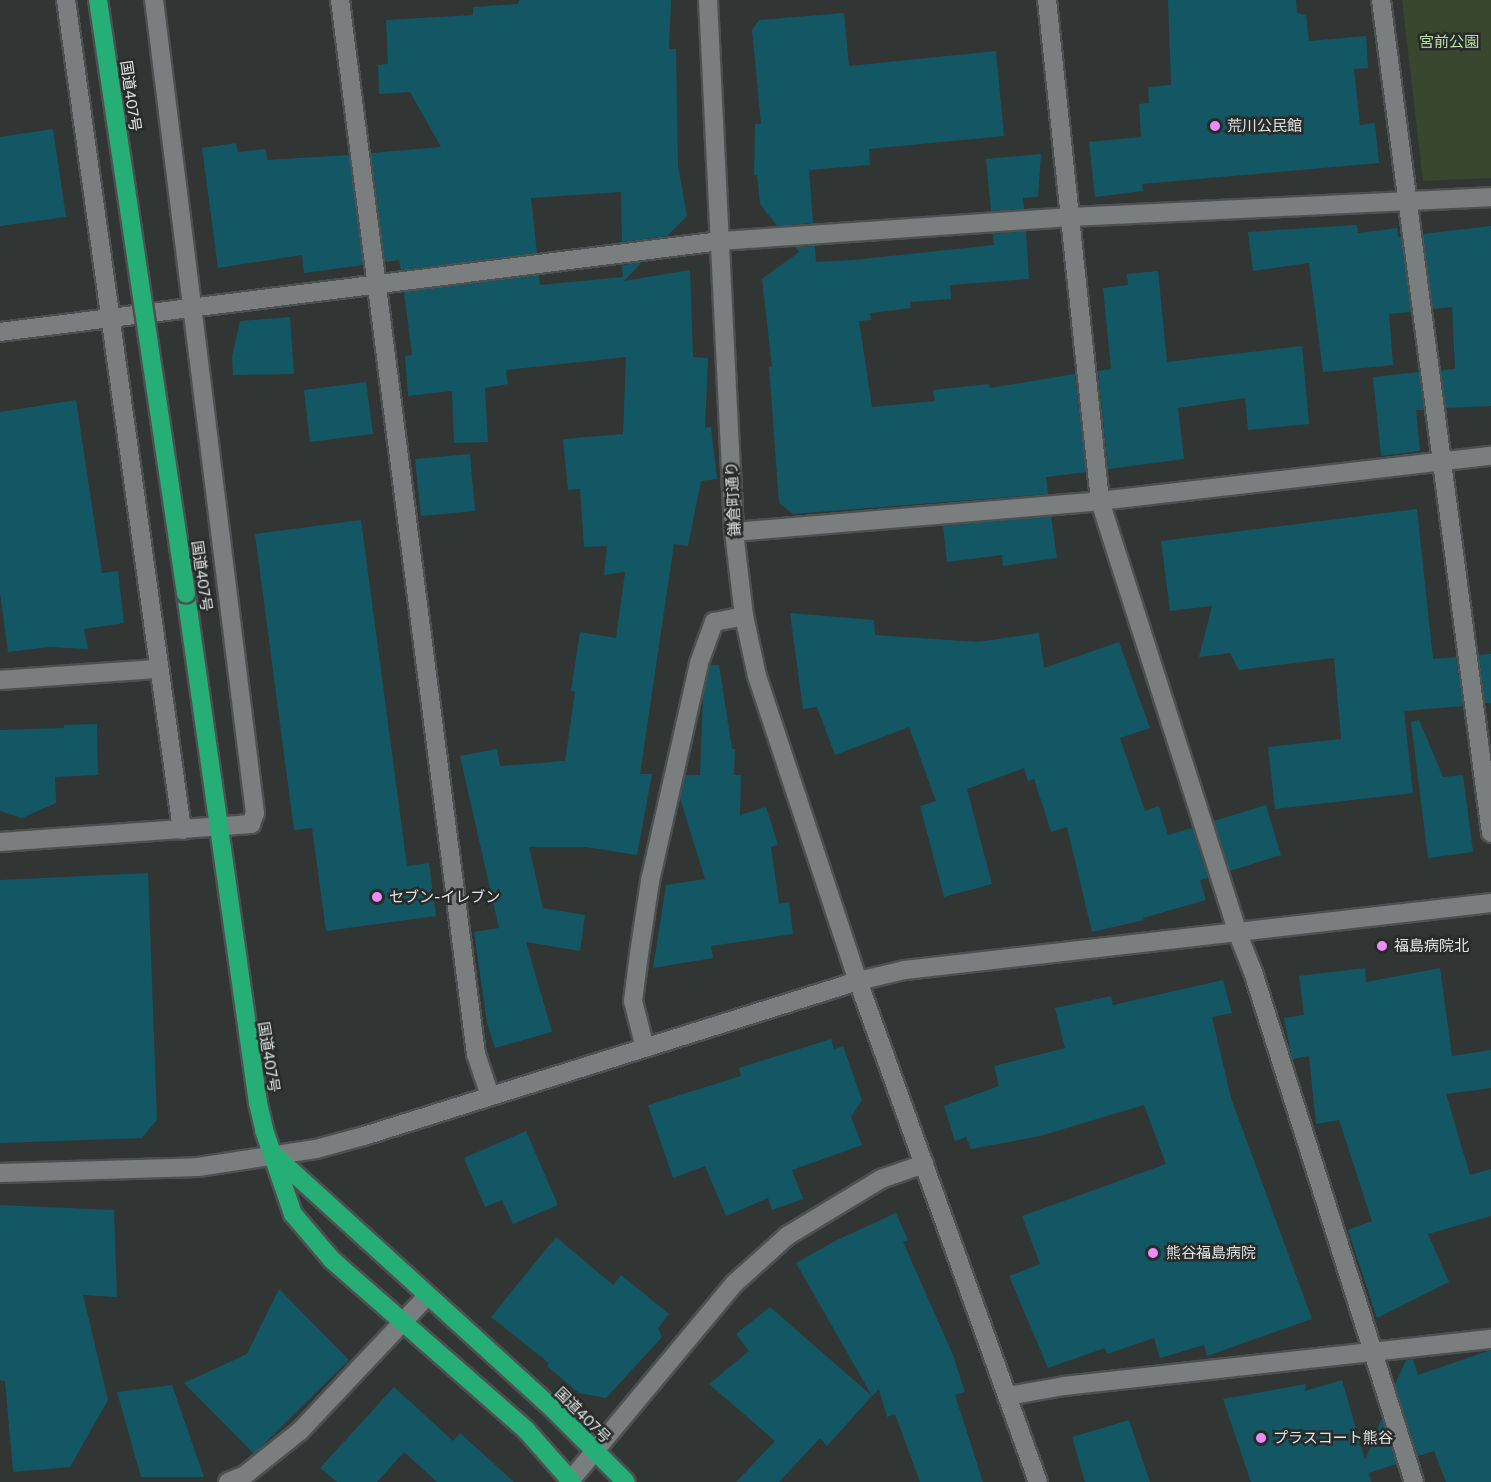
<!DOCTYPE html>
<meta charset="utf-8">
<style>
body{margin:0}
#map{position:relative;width:1491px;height:1482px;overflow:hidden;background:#313534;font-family:Commissioner,"Noto Sans JP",sans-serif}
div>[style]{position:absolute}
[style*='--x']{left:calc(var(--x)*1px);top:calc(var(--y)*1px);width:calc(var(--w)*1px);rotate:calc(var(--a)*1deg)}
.green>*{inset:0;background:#38472d}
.building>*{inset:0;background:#145764}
.roads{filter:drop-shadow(2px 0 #4d5050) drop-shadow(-2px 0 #4d5050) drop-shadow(0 2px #4d5050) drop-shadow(0 -2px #4d5050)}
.street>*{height:18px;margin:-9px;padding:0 9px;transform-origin:9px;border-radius:9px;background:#7a7e7e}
.secondary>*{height:18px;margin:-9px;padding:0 9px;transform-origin:9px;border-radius:9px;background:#7a7e7e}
.highway>*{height:18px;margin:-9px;padding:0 9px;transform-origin:9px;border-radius:9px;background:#25af76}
.bridges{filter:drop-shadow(2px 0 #4d5050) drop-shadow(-2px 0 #4d5050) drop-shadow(0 2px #4d5050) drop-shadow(0 -2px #4d5050)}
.highway-bridge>*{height:18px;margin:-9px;padding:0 9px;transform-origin:9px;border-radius:9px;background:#25af76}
.dots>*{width:16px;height:16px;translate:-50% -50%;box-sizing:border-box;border:3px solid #272b2a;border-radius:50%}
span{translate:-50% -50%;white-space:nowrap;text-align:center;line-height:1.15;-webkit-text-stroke:5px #272b2a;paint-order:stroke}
.park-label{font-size:15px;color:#bbe2a1}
.street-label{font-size:15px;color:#e2e4e4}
.poi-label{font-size:15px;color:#e2e4e4}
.left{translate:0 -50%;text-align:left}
</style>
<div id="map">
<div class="green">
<i style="clip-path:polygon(1402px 0,1491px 0,1491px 178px,1423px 181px)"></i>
</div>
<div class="building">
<i style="clip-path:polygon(519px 0,671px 0,669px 49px,676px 49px,678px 166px,687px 216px,667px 236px,622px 242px,621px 192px,531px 198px,537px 253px,401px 270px,399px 260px,385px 262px,371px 153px,441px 147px,410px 92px,379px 94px,378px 65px,388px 64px,386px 20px,473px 15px,473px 7px,518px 4px)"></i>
<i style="clip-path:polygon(1168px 0,1296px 0,1297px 13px,1306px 15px,1309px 41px,1366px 36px,1368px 68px,1354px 69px,1360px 125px,1375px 123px,1379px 163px,1142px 184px,1143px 191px,1095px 197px,1089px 142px,1141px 137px,1139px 104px,1149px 103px,1148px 87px,1171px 85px)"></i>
<i style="clip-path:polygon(844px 13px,849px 66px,996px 51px,1004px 136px,869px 149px,870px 165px,809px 170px,813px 223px,777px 226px,760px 204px,757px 175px,754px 175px,755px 124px,761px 124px,752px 30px,759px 20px)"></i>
<i style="clip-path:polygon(53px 129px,66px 217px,0 226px,0 137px)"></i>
<i style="clip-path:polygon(236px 143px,238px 152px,266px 149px,267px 160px,349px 155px,363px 265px,304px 273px,302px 255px,218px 268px,202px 148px)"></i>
<i style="clip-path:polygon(1041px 154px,1038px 197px,1023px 198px,1024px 209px,991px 211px,986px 159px)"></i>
<i style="clip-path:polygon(1357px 225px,1358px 233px,1397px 228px,1398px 237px,1401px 236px,1411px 312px,1389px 314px,1393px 365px,1323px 372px,1309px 263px,1253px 271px,1248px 232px)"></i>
<i style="clip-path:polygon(1491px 226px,1491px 406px,1446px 408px,1441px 370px,1455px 369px,1452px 307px,1433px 309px,1423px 234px)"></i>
<i style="clip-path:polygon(1026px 231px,1029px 279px,950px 285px,951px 299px,910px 302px,911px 308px,870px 313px,871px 320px,859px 321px,872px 407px,935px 401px,933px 390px,989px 384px,990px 388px,1075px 374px,1086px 472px,1046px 477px,1048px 494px,793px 514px,779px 503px,769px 367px,772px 367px,762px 279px,799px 252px,795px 247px,815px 246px,816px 262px,853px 260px,994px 245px,993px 234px)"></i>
<i style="clip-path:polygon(642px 262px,624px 281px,690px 270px,693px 357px,708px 358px,705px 428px,711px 427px,717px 479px,701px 481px,688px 546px,674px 544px,640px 774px,652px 774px,637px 855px,586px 847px,529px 847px,543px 908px,585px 915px,580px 951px,526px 942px,552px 1032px,495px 1048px,487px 1023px,474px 932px,499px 928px,460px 756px,497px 749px,500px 766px,565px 761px,575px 692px,571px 691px,580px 632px,616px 638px,625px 572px,604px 575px,607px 546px,584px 547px,580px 489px,568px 490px,563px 439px,623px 434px,626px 357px,506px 370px,508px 384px,485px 388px,488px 442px,454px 443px,452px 391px,408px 396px,405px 356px,412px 355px,404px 292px,539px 275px,540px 285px,623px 277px,622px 265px)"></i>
<i style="clip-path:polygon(1158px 271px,1167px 362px,1302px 346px,1309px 424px,1248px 430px,1245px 398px,1178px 408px,1184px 459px,1108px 469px,1098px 371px,1111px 369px,1103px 288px,1128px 285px,1127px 274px)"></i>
<i style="clip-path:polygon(290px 317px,294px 374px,233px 375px,232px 357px,240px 321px)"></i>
<i style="clip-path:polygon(1419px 372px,1424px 410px,1416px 410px,1420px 451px,1381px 456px,1373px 377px)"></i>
<i style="clip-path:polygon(366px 382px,373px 434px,310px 442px,304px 390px)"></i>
<i style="clip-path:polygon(76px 400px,102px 573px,118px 571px,124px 623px,84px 629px,88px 649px,50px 647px,8px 652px,0 593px,0 412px)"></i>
<i style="clip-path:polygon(470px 454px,475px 511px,421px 516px,415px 459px)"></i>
<i style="clip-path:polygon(1417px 509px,1433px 659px,1456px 657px,1463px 706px,1404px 711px,1413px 793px,1275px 809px,1268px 747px,1341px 739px,1334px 658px,1239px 670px,1230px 653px,1199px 657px,1212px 606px,1170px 611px,1161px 541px)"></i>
<i style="clip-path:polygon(1051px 516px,1057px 558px,1003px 566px,1002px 555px,947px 562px,943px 526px)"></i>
<i style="clip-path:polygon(361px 520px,407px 866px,429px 863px,436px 916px,326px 931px,312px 828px,294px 830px,255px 534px)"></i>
<i style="clip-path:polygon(790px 613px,874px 620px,875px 635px,978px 642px,1039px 633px,1044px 668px,1119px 642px,1150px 728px,1120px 738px,1145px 811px,1159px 806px,1168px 835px,1192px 828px,1208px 878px,1200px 880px,1206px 900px,1143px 918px,1144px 920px,1092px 932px,1067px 827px,1051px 832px,1034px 779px,1028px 781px,1024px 768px,967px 789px,992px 884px,944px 897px,920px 806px,936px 801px,909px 727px,835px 755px,817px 707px,803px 709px)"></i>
<i style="clip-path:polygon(1491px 654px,1491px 703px,1485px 703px,1479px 655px)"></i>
<i style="clip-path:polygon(710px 665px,719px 665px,732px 749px,735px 749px,734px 775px,741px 775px,740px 815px,766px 807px,778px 845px,771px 847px,779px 904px,789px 902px,793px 934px,711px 946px,713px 958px,653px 968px,666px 885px,705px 879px,680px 798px,685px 775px,700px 775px,703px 697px)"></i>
<i style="clip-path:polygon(1419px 720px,1443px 777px,1463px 775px,1473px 852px,1428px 858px,1411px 722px)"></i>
<i style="clip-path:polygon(97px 724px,98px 775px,55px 777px,56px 803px,22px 818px,0 811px,0 730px,64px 728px,64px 725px)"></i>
<i style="clip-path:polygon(1266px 805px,1281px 855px,1230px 871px,1214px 821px)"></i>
<i style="clip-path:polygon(148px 873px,157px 1120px,142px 1138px,0 1143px,0 880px)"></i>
<i style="clip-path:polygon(1365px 968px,1366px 982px,1440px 968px,1452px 1056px,1491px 1050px,1491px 1088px,1446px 1094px,1470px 1175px,1491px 1169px,1491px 1216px,1428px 1234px,1449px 1282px,1377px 1318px,1348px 1230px,1372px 1221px,1339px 1120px,1316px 1124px,1309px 1056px,1292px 1059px,1284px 1018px,1304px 1015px,1299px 976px)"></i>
<i style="clip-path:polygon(1223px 980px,1232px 1013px,1212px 1017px,1231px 1098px,1312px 1319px,1207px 1356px,1204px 1345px,1160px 1358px,1154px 1338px,1107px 1354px,1105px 1348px,1048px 1368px,1009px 1276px,1040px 1264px,1022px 1216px,1166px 1164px,1144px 1105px,1040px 1136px,971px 1149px,966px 1137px,955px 1141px,944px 1106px,999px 1086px,994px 1066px,1065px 1048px,1055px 1008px,1111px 996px,1113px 1005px)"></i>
<i style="clip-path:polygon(831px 1039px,834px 1049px,843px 1046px,862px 1100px,851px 1117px,862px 1145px,792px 1170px,803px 1199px,772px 1210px,768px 1198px,726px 1216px,705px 1166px,673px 1178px,648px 1105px,741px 1076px,739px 1068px)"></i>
<i style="clip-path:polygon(526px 1131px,558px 1205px,513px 1224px,502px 1200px,485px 1207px,464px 1158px)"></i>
<i style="clip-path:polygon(0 1205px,114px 1210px,117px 1297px,83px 1295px,108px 1400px,70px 1467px,13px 1472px,5px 1381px,0 1380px)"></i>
<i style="clip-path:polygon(896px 1213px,908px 1240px,903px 1242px,953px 1355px,965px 1392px,955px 1395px,983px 1482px,920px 1482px,895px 1414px,887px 1417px,879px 1389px,872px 1396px,796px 1263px,837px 1240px)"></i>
<i style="clip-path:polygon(556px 1237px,613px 1285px,621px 1275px,669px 1314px,658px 1328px,662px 1337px,606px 1398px,579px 1393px,547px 1366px,549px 1363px,491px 1317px)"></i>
<i style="clip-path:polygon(279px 1289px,349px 1360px,254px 1454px,184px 1383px,247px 1354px)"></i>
<i style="clip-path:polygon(770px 1307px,872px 1396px,827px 1446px,820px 1438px,779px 1482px,736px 1482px,775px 1441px,709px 1384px,749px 1351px,736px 1334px)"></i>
<i style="clip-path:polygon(1491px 1350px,1491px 1482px,1446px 1482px,1434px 1451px,1418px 1456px,1395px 1385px,1406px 1360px,1413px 1359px,1418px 1375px)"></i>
<i style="clip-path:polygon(1342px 1380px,1365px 1460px,1382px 1418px,1396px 1464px,1369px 1473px,1371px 1482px,1251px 1482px,1223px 1399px,1306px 1384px,1305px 1391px)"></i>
<i style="clip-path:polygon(172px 1385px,204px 1477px,141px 1477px,117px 1392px)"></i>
<i style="clip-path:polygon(394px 1387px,453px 1441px,460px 1433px,514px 1482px,437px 1482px,404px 1452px,377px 1482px,337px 1482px,320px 1468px)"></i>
<i style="clip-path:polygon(1129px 1420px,1150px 1482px,1085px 1482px,1072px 1437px)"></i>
</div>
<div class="roads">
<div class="street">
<i style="--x:66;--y:0;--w:838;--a:82.04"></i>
<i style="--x:340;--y:0;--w:1063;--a:82.65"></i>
<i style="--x:476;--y:1054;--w:44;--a:71.6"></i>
<i style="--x:1047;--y:0;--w:504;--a:83.96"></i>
<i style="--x:1100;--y:501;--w:454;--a:72.3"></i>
<i style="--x:1238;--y:934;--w:41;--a:68.5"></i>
<i style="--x:1253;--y:972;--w:535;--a:72.48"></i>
<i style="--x:1381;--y:0;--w:840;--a:82.48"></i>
<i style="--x:0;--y:332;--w:726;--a:-7.2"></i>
<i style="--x:720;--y:241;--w:350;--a:-3.9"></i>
<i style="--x:1069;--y:217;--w:422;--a:-2.7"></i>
<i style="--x:734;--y:532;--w:367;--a:-4.8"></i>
<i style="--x:1100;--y:501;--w:394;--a:-6.6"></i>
<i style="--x:0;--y:680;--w:158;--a:-4"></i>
<i style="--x:0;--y:842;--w:252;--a:-4.1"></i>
<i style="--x:251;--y:824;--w:12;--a:-70"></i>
<i style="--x:255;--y:813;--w:819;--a:-97.08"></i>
<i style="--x:645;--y:1048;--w:49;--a:-104.3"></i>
<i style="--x:633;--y:1001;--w:47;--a:-82.7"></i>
<i style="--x:639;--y:954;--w:74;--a:-81.4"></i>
<i style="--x:650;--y:881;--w:223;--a:-77.3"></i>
<i style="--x:699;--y:663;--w:44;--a:-69.9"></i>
<i style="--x:714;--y:622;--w:31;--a:-11"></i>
<i style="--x:1008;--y:1396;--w:57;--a:-10.1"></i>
<i style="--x:1064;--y:1386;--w:430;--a:-6.3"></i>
<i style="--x:228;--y:1482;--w:18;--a:-22"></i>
<i style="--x:245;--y:1475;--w:70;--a:-38.7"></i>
<i style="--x:300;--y:1431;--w:185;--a:-46.7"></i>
<i style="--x:569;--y:1482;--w:259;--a:-50.2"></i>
<i style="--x:735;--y:1283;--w:70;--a:-42.1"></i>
<i style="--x:787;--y:1236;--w:110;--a:-31.2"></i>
<i style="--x:881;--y:1179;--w:46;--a:-19.2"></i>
</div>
<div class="secondary">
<i style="--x:708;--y:0;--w:533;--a:87.2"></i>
<i style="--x:734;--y:532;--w:85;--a:83.2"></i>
<i style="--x:744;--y:616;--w:61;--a:77.8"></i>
<i style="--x:757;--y:676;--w:321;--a:71.7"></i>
<i style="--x:858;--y:981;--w:532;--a:70.24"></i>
<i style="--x:0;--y:1173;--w:198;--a:-1.7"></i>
<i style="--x:198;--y:1167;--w:119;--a:-8.7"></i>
<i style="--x:316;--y:1149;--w:50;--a:-15.2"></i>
<i style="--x:364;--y:1136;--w:518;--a:-17.42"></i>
<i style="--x:858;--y:981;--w:48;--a:-13.2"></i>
<i style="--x:905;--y:970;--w:590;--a:-6.52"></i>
</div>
<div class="highway">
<i style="--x:186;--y:594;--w:514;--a:81.95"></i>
<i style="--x:258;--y:1103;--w:28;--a:77"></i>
<i style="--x:264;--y:1130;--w:89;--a:71"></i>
<i style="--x:293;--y:1214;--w:60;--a:49.7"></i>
<i style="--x:332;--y:1260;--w:258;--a:41.2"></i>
<i style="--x:526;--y:1430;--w:69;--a:48.5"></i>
<i style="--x:275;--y:1156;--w:379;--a:42.3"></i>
<i style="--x:555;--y:1411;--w:100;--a:45"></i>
</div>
</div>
<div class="bridges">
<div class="highway-bridge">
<i style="--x:98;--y:0;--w:600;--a:81.57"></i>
</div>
</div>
<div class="dots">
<i style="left:1215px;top:126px;background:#ec8cfb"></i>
<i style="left:377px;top:897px;background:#ec8cfb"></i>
<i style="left:1382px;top:946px;background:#ec8cfb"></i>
<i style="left:1153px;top:1253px;background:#ec8cfb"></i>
<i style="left:1261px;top:1438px;background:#ec8cfb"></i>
</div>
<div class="park-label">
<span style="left:1449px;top:42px">宮前公園</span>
</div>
<div class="street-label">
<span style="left:131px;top:96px;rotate:82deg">国道407号</span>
<span style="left:733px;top:499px;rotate:-93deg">鎌倉町通り</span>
<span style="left:202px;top:576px;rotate:82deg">国道407号</span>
<span style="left:269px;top:1057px;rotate:81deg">国道407号</span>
<span style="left:583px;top:1415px;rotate:45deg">国道407号</span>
</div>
<div class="poi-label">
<span class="left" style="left:1227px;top:126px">荒川公民館</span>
<span class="left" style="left:389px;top:897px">セブン-イレブン</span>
<span class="left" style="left:1394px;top:946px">福島病院北</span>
<span class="left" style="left:1166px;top:1253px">熊谷福島病院</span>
<span class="left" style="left:1273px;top:1438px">プラスコート熊谷</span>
</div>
</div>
